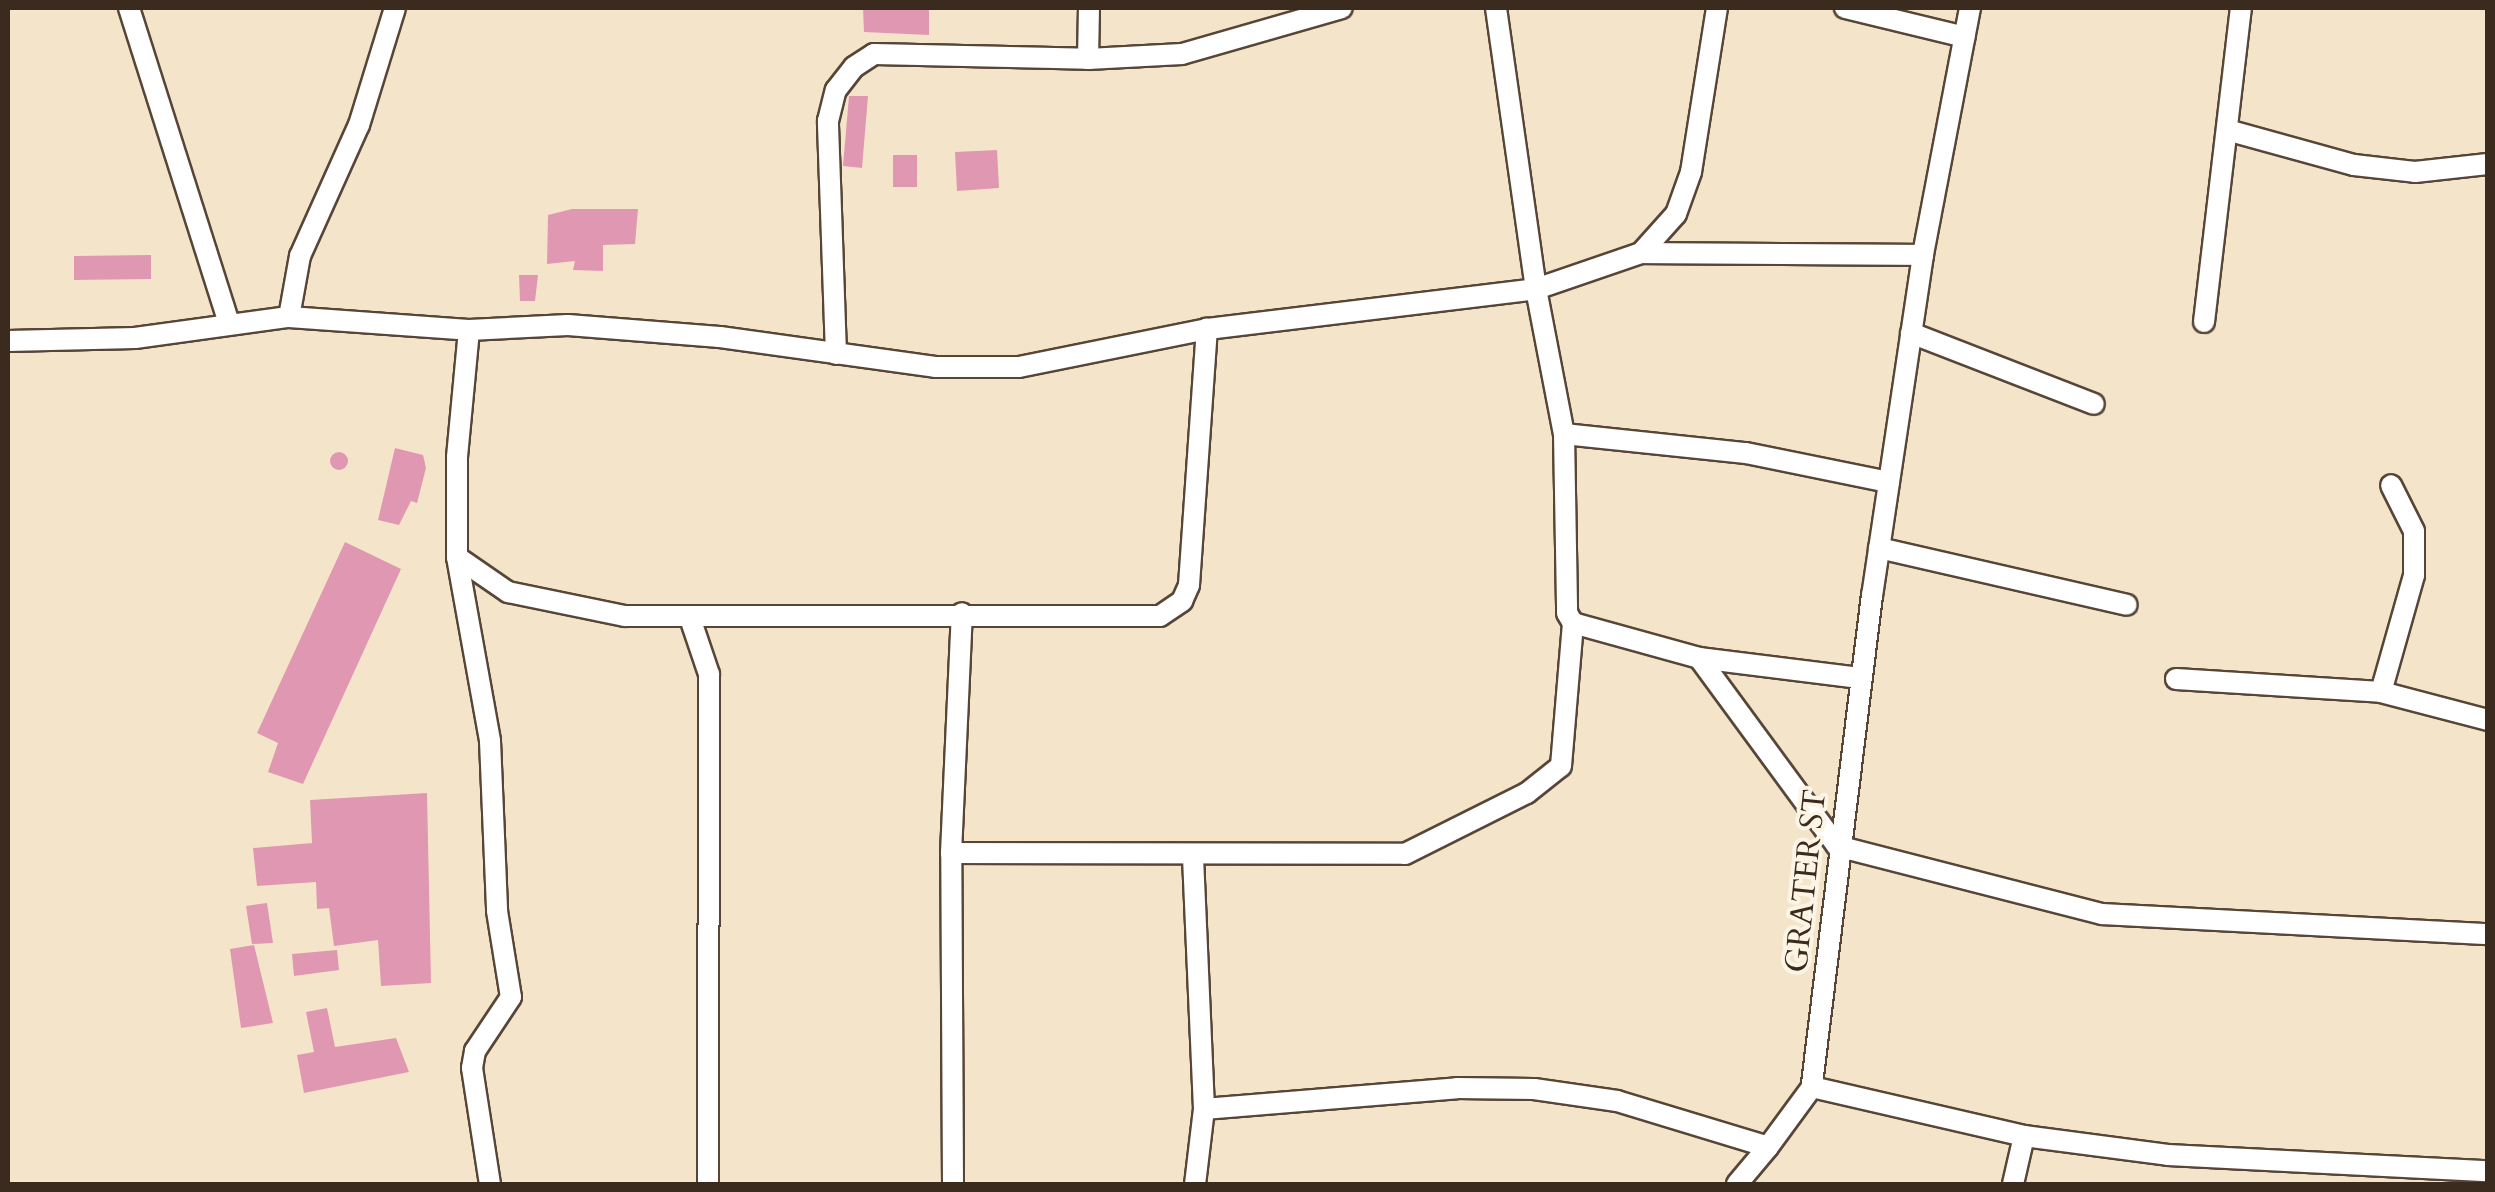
<!DOCTYPE html>
<style>
body{margin:0}
#map{position:relative;width:2495px;height:1192px;overflow:hidden;background:#f4e5ca;font-family:Cardo,serif}
div>[style]{position:absolute}
[style*='--x']{left:calc(var(--x)*1px);top:calc(var(--y)*1px);width:calc(var(--w)*1px);rotate:calc(var(--a)*1deg)}
.building>*{inset:0;background:#e098b2}
.round{border-radius:50%}
.roads{filter:drop-shadow(2px 0 #574638) drop-shadow(-2px 0 #574638) drop-shadow(0 2px #574638) drop-shadow(0 -2px #574638)}
.street>*{height:20px;margin:-10px;padding:0 10px;transform-origin:10px;border-radius:10px;background:#fff}
span{translate:-50% -50%;white-space:nowrap;text-align:center;line-height:1.15;-webkit-text-stroke:8px #fcf5e5;paint-order:stroke}
.street-label{font-size:32px;color:#3b2a1e}
.frame{position:absolute;inset:0;border:10px solid #3b2a1e;pointer-events:none}
</style>
<div id="map">
<div class="building">
<i style="clip-path:polygon(863px 8px,929px 8px,929px 35px,864px 32px)"></i>
<i style="clip-path:polygon(849px 96px,868px 96px,862px 168px,843px 166px)"></i>
<i style="clip-path:polygon(997px 150px,999px 188px,957px 191px,955px 152px)"></i>
<i style="clip-path:polygon(893px 155px,917px 155px,917px 187px,893px 187px)"></i>
<i style="clip-path:polygon(572px 209px,638px 209px,635px 244px,603px 245px,603px 271px,573px 270px,575px 261px,547px 264px,548px 215px)"></i>
<i style="clip-path:polygon(151px 255px,151px 279px,74px 280px,74px 256px)"></i>
<i style="clip-path:polygon(519px 275px,538px 275px,535px 301px,520px 301px)"></i>
<i style="clip-path:polygon(395px 448px,423px 455px,426px 468px,417px 503px,411px 501px,399px 525px,378px 520px)"></i>
<i class="round" style="left:330px;top:452px;width:18px;height:18px"></i>
<i style="clip-path:polygon(345px 542px,401px 569px,303px 784px,268px 772px,278px 743px,257px 733px)"></i>
<i style="clip-path:polygon(427px 793px,431px 983px,381px 986px,378px 940px,334px 946px,329px 908px,317px 909px,316px 882px,257px 886px,253px 848px,312px 843px,310px 800px)"></i>
<i style="clip-path:polygon(267px 903px,273px 943px,252px 944px,246px 906px)"></i>
<i style="clip-path:polygon(254px 945px,273px 1023px,241px 1028px,230px 949px)"></i>
<i style="clip-path:polygon(337px 950px,339px 970px,294px 976px,292px 954px)"></i>
<i style="clip-path:polygon(327px 1008px,335px 1047px,396px 1038px,409px 1072px,304px 1093px,297px 1055px,314px 1052px,306px 1012px)"></i>
</div>
<div class="roads">
<div class="street">
<i style="--x:129;--y:8;--w:327;--a:72.4"></i>
<i style="--x:1496;--y:8;--w:284;--a:81.9"></i>
<i style="--x:1536;--y:289;--w:148;--a:79.1"></i>
<i style="--x:1564;--y:434;--w:179;--a:89"></i>
<i style="--x:1567;--y:613;--w:12;--a:59"></i>
<i style="--x:1573;--y:623;--w:131;--a:15.5"></i>
<i style="--x:1699;--y:658;--w:233;--a:53.7"></i>
<i style="--x:1837;--y:846;--w:274;--a:14.4"></i>
<i style="--x:2102;--y:914;--w:387;--a:3"></i>
<i style="--x:1845;--y:8;--w:123;--a:13.6"></i>
<i style="--x:1970;--y:8;--w:251;--a:100.8"></i>
<i style="--x:1923;--y:255;--w:344;--a:98.5"></i>
<i style="--x:1872;--y:595;--w:496;--a:97"></i>
<i style="--x:1812;--y:1087;--w:218;--a:13"></i>
<i style="--x:2024;--y:1136;--w:145;--a:7.5"></i>
<i style="--x:2168;--y:1155;--w:320;--a:2.9"></i>
<i style="--x:1088;--y:59;--w:51;--a:-88.9"></i>
<i style="--x:2227;--y:130;--w:132;--a:15.4"></i>
<i style="--x:2354;--y:165;--w:61;--a:6.5"></i>
<i style="--x:2415;--y:172;--w:73;--a:-6.3"></i>
<i style="--x:1641;--y:253;--w:52;--a:-48.1"></i>
<i style="--x:1676;--y:214;--w:45;--a:-70.3"></i>
<i style="--x:1691;--y:172;--w:166;--a:-81"></i>
<i style="--x:289;--y:317;--w:62;--a:-79.8"></i>
<i style="--x:300;--y:256;--w:144;--a:-65.8"></i>
<i style="--x:359;--y:125;--w:122;--a:-72.9"></i>
<i style="--x:2204;--y:322;--w:316;--a:-83.3"></i>
<i style="--x:469;--y:330;--w:128;--a:95.4"></i>
<i style="--x:457;--y:457;--w:100;--a:90"></i>
<i style="--x:457;--y:557;--w:187;--a:79.8"></i>
<i style="--x:490;--y:741;--w:170;--a:87.6"></i>
<i style="--x:497;--y:911;--w:87;--a:80.8"></i>
<i style="--x:511;--y:997;--w:65;--a:123.7"></i>
<i style="--x:475;--y:1051;--w:17;--a:100"></i>
<i style="--x:472;--y:1068;--w:117;--a:81.2"></i>
<i style="--x:1911;--y:333;--w:196;--a:21.2"></i>
<i style="--x:8;--y:341;--w:127;--a:-1.4"></i>
<i style="--x:135;--y:338;--w:155;--a:-7.8"></i>
<i style="--x:289;--y:317;--w:180;--a:4.1"></i>
<i style="--x:469;--y:330;--w:99;--a:-2.9"></i>
<i style="--x:568;--y:325;--w:152;--a:4.5"></i>
<i style="--x:720;--y:337;--w:217;--a:7.9"></i>
<i style="--x:935;--y:367;--w:84;--a:0"></i>
<i style="--x:1019;--y:367;--w:192;--a:-11.4"></i>
<i style="--x:1207;--y:329;--w:331;--a:-6.9"></i>
<i style="--x:1536;--y:289;--w:111;--a:-18.9"></i>
<i style="--x:1641;--y:253;--w:282;--a:0.4"></i>
<i style="--x:836;--y:354;--w:233;--a:-92"></i>
<i style="--x:828;--y:121;--w:32;--a:-76"></i>
<i style="--x:836;--y:90;--w:29;--a:-52"></i>
<i style="--x:854;--y:67;--w:24;--a:-33"></i>
<i style="--x:874;--y:54;--w:214;--a:1.3"></i>
<i style="--x:1088;--y:59;--w:94;--a:-3"></i>
<i style="--x:1182;--y:54;--w:166;--a:-16"></i>
<i style="--x:1564;--y:434;--w:183;--a:6"></i>
<i style="--x:1746;--y:453;--w:146;--a:11.5"></i>
<i style="--x:1879;--y:548;--w:254;--a:12.9"></i>
<i style="--x:457;--y:557;--w:62;--a:34.5"></i>
<i style="--x:508;--y:592;--w:119;--a:11.6"></i>
<i style="--x:625;--y:616;--w:535;--a:0"></i>
<i style="--x:1160;--y:616;--w:27;--a:-34"></i>
<i style="--x:1182;--y:601;--w:17;--a:-66"></i>
<i style="--x:1189;--y:585;--w:257;--a:-86"></i>
<i style="--x:690;--y:618;--w:59;--a:71.3"></i>
<i style="--x:709;--y:674;--w:510;--a:90.11"></i>
<i style="--x:1699;--y:658;--w:162;--a:7.1"></i>
<i style="--x:2176;--y:679;--w:205;--a:3.6"></i>
<i style="--x:2381;--y:692;--w:111;--a:14.7"></i>
<i style="--x:2381;--y:692;--w:122;--a:-74.2"></i>
<i style="--x:2414;--y:575;--w:44;--a:-90"></i>
<i style="--x:2414;--y:531;--w:51;--a:-116.6"></i>
<i style="--x:951;--y:853;--w:454;--a:0.1"></i>
<i style="--x:1405;--y:854;--w:136;--a:-26.6"></i>
<i style="--x:1527;--y:793;--w:43;--a:-38.5"></i>
<i style="--x:1561;--y:766;--w:144;--a:-85.2"></i>
<i style="--x:1193;--y:857;--w:252;--a:87.5"></i>
<i style="--x:1204;--y:1109;--w:76;--a:96.8"></i>
<i style="--x:1204;--y:1109;--w:254;--a:-4.7"></i>
<i style="--x:1457;--y:1088;--w:77;--a:0.7"></i>
<i style="--x:1534;--y:1089;--w:84;--a:8.2"></i>
<i style="--x:1617;--y:1101;--w:158;--a:16.9"></i>
<i style="--x:1768;--y:1147;--w:74;--a:-53.7"></i>
<i style="--x:953;--y:1184;--w:331;--a:-90.3"></i>
<i style="--x:951;--y:853;--w:240;--a:-87.4"></i>
<i style="--x:1737;--y:1184;--w:48;--a:-50"></i>
<i style="--x:2013;--y:1184;--w:49;--a:-77.1"></i>
</div>
</div>
<div class="street-label">
<span style="left:1806px;top:881px;rotate:-84deg">GRATER ST</span>
</div>
<div class="frame"></div>
</div>
